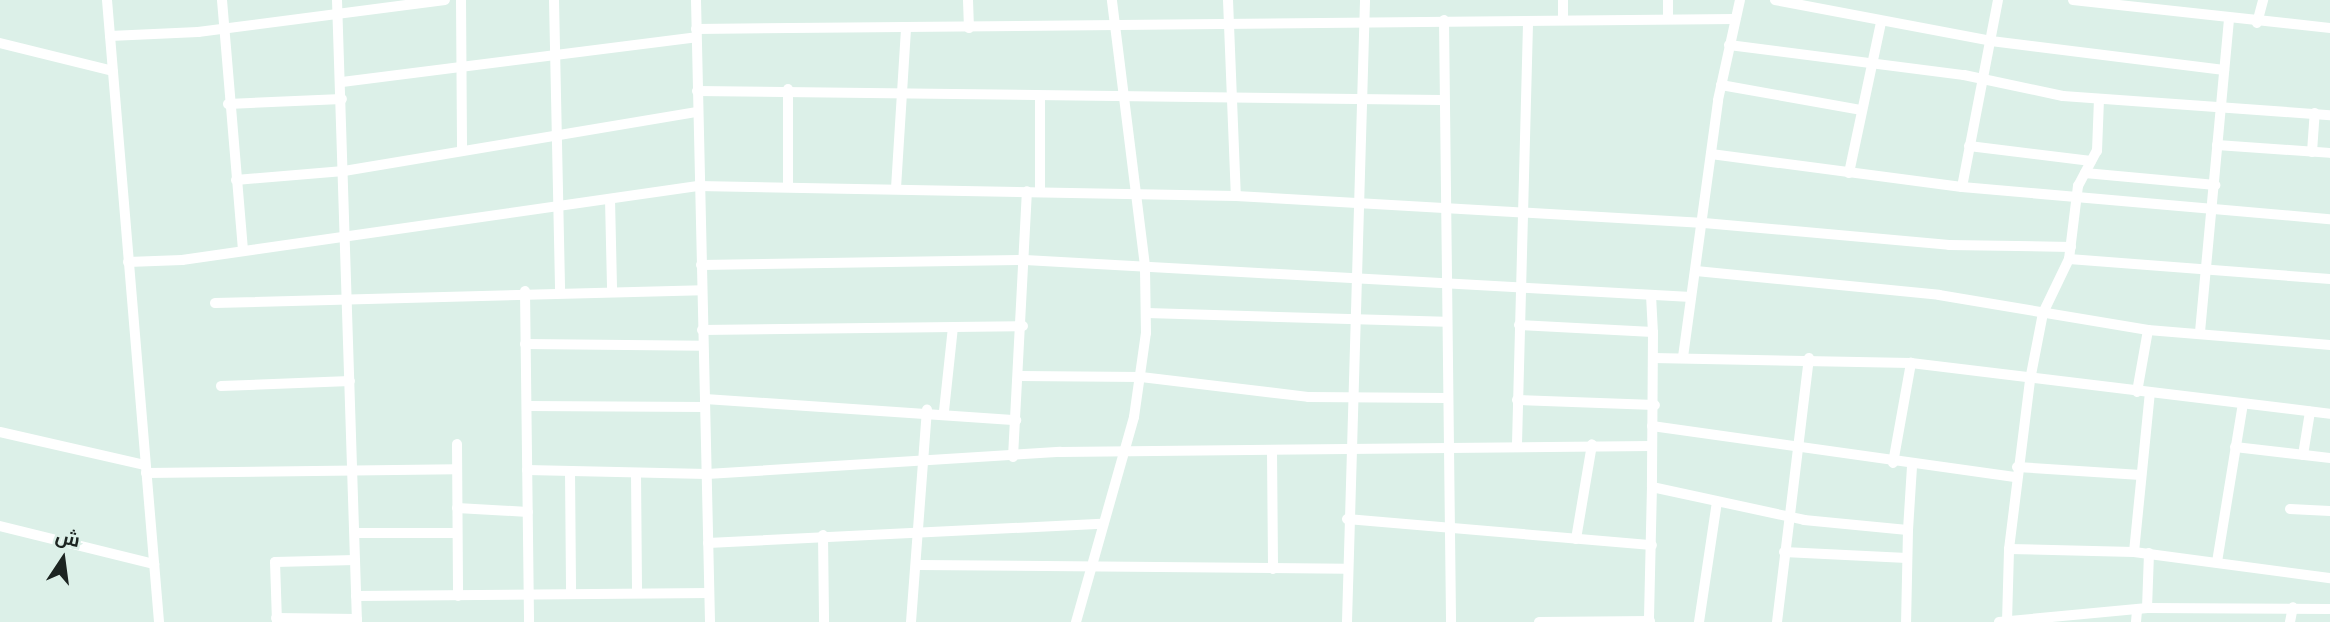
<!DOCTYPE html>
<meta charset="utf-8">
<style>
body{margin:0}
#map{position:relative;width:2330px;height:622px;overflow:hidden;background:#dcf0e8;font-family:"Fira Sans",Cairo,sans-serif}
div>[style]{position:absolute}
[style*='--x']{left:calc(var(--x)*1px);top:calc(var(--y)*1px);width:calc(var(--w)*1px);rotate:calc(var(--a)*1deg)}
.minor>*{height:10px;margin:-5px;padding:0 5px;transform-origin:5px;border-radius:5px;background:#fff}
span{translate:-50% -50%;white-space:nowrap;text-align:center;line-height:1.15;-webkit-text-stroke:5px #dcf0e8;paint-order:stroke}
.north{position:absolute;left:28px;top:524px;width:70px;height:70px;-webkit-text-stroke:5px #dcf0e8;paint-order:stroke;rotate:13deg;font-size:19px;font-weight:700;line-height:28px;text-align:center;color:#1c2421}
.north::after{content:'';display:block;margin:auto;width:24px;height:32px;background:#1c2421;clip-path:polygon(50% 0,100% 100%,50% 72%,0 100%)}
</style>
<div id="map">
<div class="minor">
<i style="--x:107;--y:0;--w:624;--a:85.22"></i>
<i style="--x:222;--y:0;--w:251;--a:85.2"></i>
<i style="--x:337;--y:0;--w:622;--a:88.16"></i>
<i style="--x:461;--y:0;--w:149;--a:89.6"></i>
<i style="--x:554;--y:0;--w:290;--a:88.8"></i>
<i style="--x:696;--y:0;--w:622;--a:88.71"></i>
<i style="--x:968;--y:0;--w:28;--a:88"></i>
<i style="--x:1228;--y:0;--w:196;--a:87.7"></i>
<i style="--x:1563;--y:0;--w:20;--a:90"></i>
<i style="--x:1668;--y:0;--w:18;--a:90"></i>
<i style="--x:1775;--y:0;--w:220;--a:10.7"></i>
<i style="--x:1991;--y:41;--w:235;--a:7.1"></i>
<i style="--x:2073;--y:0;--w:259;--a:6.2"></i>
<i style="--x:1444;--y:20;--w:602;--a:89.33"></i>
<i style="--x:2257;--y:23;--w:24;--a:-75"></i>
<i style="--x:696;--y:29;--w:1039;--a:-0.55"></i>
<i style="--x:110;--y:36;--w:88;--a:-2.6"></i>
<i style="--x:198;--y:32;--w:249;--a:-7.4"></i>
<i style="--x:0;--y:43;--w:116;--a:13.9"></i>
<i style="--x:1729;--y:45;--w:237;--a:7.3"></i>
<i style="--x:1964;--y:75;--w:101;--a:12"></i>
<i style="--x:2063;--y:96;--w:268;--a:4.1"></i>
<i style="--x:342;--y:82;--w:357;--a:-7.2"></i>
<i style="--x:1721;--y:85;--w:143;--a:10.1"></i>
<i style="--x:788;--y:89;--w:98;--a:90"></i>
<i style="--x:697;--y:91;--w:745;--a:0.69"></i>
<i style="--x:228;--y:104;--w:114;--a:-2.5"></i>
<i style="--x:2217;--y:145;--w:113;--a:4"></i>
<i style="--x:1969;--y:146;--w:123;--a:7"></i>
<i style="--x:2312;--y:152;--w:39;--a:-86"></i>
<i style="--x:1711;--y:154;--w:253;--a:7.5"></i>
<i style="--x:1962;--y:187;--w:369;--a:5"></i>
<i style="--x:1849;--y:173;--w:154;--a:-78"></i>
<i style="--x:2085;--y:173;--w:131;--a:5.3"></i>
<i style="--x:236;--y:180;--w:108;--a:-4.8"></i>
<i style="--x:344;--y:171;--w:358;--a:-9.5"></i>
<i style="--x:1962;--y:187;--w:190;--a:-79.1"></i>
<i style="--x:896;--y:188;--w:159;--a:-86.4"></i>
<i style="--x:1040;--y:191;--w:95;--a:-90"></i>
<i style="--x:610;--y:199;--w:90;--a:88.7"></i>
<i style="--x:2069;--y:259;--w:262;--a:4.4"></i>
<i style="--x:128;--y:262;--w:54;--a:-2.1"></i>
<i style="--x:182;--y:260;--w:521;--a:-8.16"></i>
<i style="--x:698;--y:186;--w:538;--a:1.06"></i>
<i style="--x:1236;--y:196;--w:469;--a:3.3"></i>
<i style="--x:1704;--y:223;--w:246;--a:5.1"></i>
<i style="--x:1949;--y:245;--w:122;--a:0.9"></i>
<i style="--x:701;--y:265;--w:324;--a:-0.9"></i>
<i style="--x:1025;--y:260;--w:667;--a:3.18"></i>
<i style="--x:1696;--y:271;--w:244;--a:5.6"></i>
<i style="--x:1939;--y:295;--w:212;--a:9.5"></i>
<i style="--x:2148;--y:330;--w:183;--a:4.7"></i>
<i style="--x:525;--y:291;--w:331;--a:89.3"></i>
<i style="--x:1651;--y:295;--w:37;--a:87"></i>
<i style="--x:215;--y:303;--w:487;--a:-1.5"></i>
<i style="--x:1147;--y:313;--w:298;--a:1.7"></i>
<i style="--x:1519;--y:325;--w:134;--a:3"></i>
<i style="--x:1653;--y:332;--w:155;--a:90.4"></i>
<i style="--x:702;--y:330;--w:321;--a:-0.7"></i>
<i style="--x:2200;--y:332;--w:312;--a:-84.7"></i>
<i style="--x:525;--y:344;--w:178;--a:0.6"></i>
<i style="--x:1683;--y:357;--w:259;--a:-82.2"></i>
<i style="--x:1718;--y:100;--w:102;--a:-77.6"></i>
<i style="--x:1653;--y:358;--w:258;--a:1.1"></i>
<i style="--x:1911;--y:363;--w:422;--a:6.9"></i>
<i style="--x:1020;--y:376;--w:121;--a:0.5"></i>
<i style="--x:1141;--y:377;--w:168;--a:6.8"></i>
<i style="--x:1308;--y:397;--w:139;--a:0.4"></i>
<i style="--x:221;--y:386;--w:129;--a:-2.2"></i>
<i style="--x:2137;--y:392;--w:63;--a:-79.9"></i>
<i style="--x:705;--y:399;--w:312;--a:3.9"></i>
<i style="--x:1517;--y:400;--w:138;--a:2.1"></i>
<i style="--x:527;--y:406;--w:178;--a:0.3"></i>
<i style="--x:944;--y:411;--w:84;--a:-83.9"></i>
<i style="--x:1652;--y:426;--w:368;--a:8"></i>
<i style="--x:0;--y:432;--w:149;--a:12.8"></i>
<i style="--x:457;--y:444;--w:152;--a:89.6"></i>
<i style="--x:1517;--y:444;--w:422;--a:-88.5"></i>
<i style="--x:2235;--y:447;--w:96;--a:6.6"></i>
<i style="--x:1272;--y:451;--w:118;--a:89.5"></i>
<i style="--x:2303;--y:455;--w:44;--a:-80.8"></i>
<i style="--x:1013;--y:457;--w:266;--a:-87"></i>
<i style="--x:1893;--y:463;--w:102;--a:-79.8"></i>
<i style="--x:2017;--y:467;--w:124;--a:3.7"></i>
<i style="--x:527;--y:470;--w:180;--a:1.3"></i>
<i style="--x:707;--y:474;--w:354;--a:-3.6"></i>
<i style="--x:1060;--y:452;--w:591;--a:-0.58"></i>
<i style="--x:570;--y:471;--w:122;--a:89.5"></i>
<i style="--x:146;--y:473;--w:310;--a:-0.7"></i>
<i style="--x:636;--y:473;--w:119;--a:89.5"></i>
<i style="--x:457;--y:508;--w:71;--a:3.2"></i>
<i style="--x:2290;--y:509;--w:40;--a:2.9"></i>
<i style="--x:1347;--y:519;--w:306;--a:4.9"></i>
<i style="--x:0;--y:526;--w:159;--a:13.9"></i>
<i style="--x:1908;--y:530;--w:64;--a:-86.4"></i>
<i style="--x:355;--y:533;--w:102;--a:0"></i>
<i style="--x:823;--y:535;--w:87;--a:89.3"></i>
<i style="--x:1576;--y:539;--w:96;--a:-80.4"></i>
<i style="--x:708;--y:543;--w:394;--a:-2.8"></i>
<i style="--x:2009;--y:549;--w:125;--a:1.4"></i>
<i style="--x:2134;--y:552;--w:198;--a:7.6"></i>
<i style="--x:1784;--y:552;--w:123;--a:2.8"></i>
<i style="--x:2134;--y:552;--w:160;--a:-84.3"></i>
<i style="--x:2217;--y:562;--w:160;--a:-80.7"></i>
<i style="--x:918;--y:565;--w:428;--a:0.5"></i>
<i style="--x:356;--y:596;--w:353;--a:-0.5"></i>
<i style="--x:2147;--y:608;--w:55;--a:-87.9"></i>
<i style="--x:276;--y:618;--w:81;--a:0.7"></i>
<i style="--x:1649;--y:618;--w:131;--a:-88.7"></i>
<i style="--x:1652;--y:487;--w:156;--a:12.2"></i>
<i style="--x:1804;--y:520;--w:104;--a:5.5"></i>
<i style="--x:1908;--y:530;--w:92;--a:91.2"></i>
<i style="--x:277;--y:622;--w:60;--a:-91.9"></i>
<i style="--x:275;--y:562;--w:80;--a:-1.4"></i>
<i style="--x:911;--y:622;--w:213;--a:-85.7"></i>
<i style="--x:1076;--y:622;--w:213;--a:-74.2"></i>
<i style="--x:1134;--y:417;--w:85;--a:-81.9"></i>
<i style="--x:1146;--y:333;--w:67;--a:-90.9"></i>
<i style="--x:1145;--y:266;--w:268;--a:-97.1"></i>
<i style="--x:1347;--y:622;--w:622;--a:-88.34"></i>
<i style="--x:1539;--y:622;--w:111;--a:-0.5"></i>
<i style="--x:1699;--y:622;--w:122;--a:-81.5"></i>
<i style="--x:1777;--y:622;--w:266;--a:-83.1"></i>
<i style="--x:1999;--y:622;--w:149;--a:-5.4"></i>
<i style="--x:2147;--y:608;--w:183;--a:0.3"></i>
<i style="--x:2007;--y:622;--w:73;--a:-88.4"></i>
<i style="--x:2009;--y:549;--w:170;--a:-82.9"></i>
<i style="--x:2030;--y:380;--w:68;--a:-79"></i>
<i style="--x:2043;--y:313;--w:60;--a:-64.3"></i>
<i style="--x:2069;--y:259;--w:74;--a:-83"></i>
<i style="--x:2078;--y:186;--w:40;--a:-62"></i>
<i style="--x:2097;--y:151;--w:52;--a:-87.8"></i>
<i style="--x:2136;--y:622;--w:12;--a:-85"></i>
<i style="--x:2290;--y:622;--w:15;--a:-79"></i>
</div>
<div class="north">ش</div>
</div>
